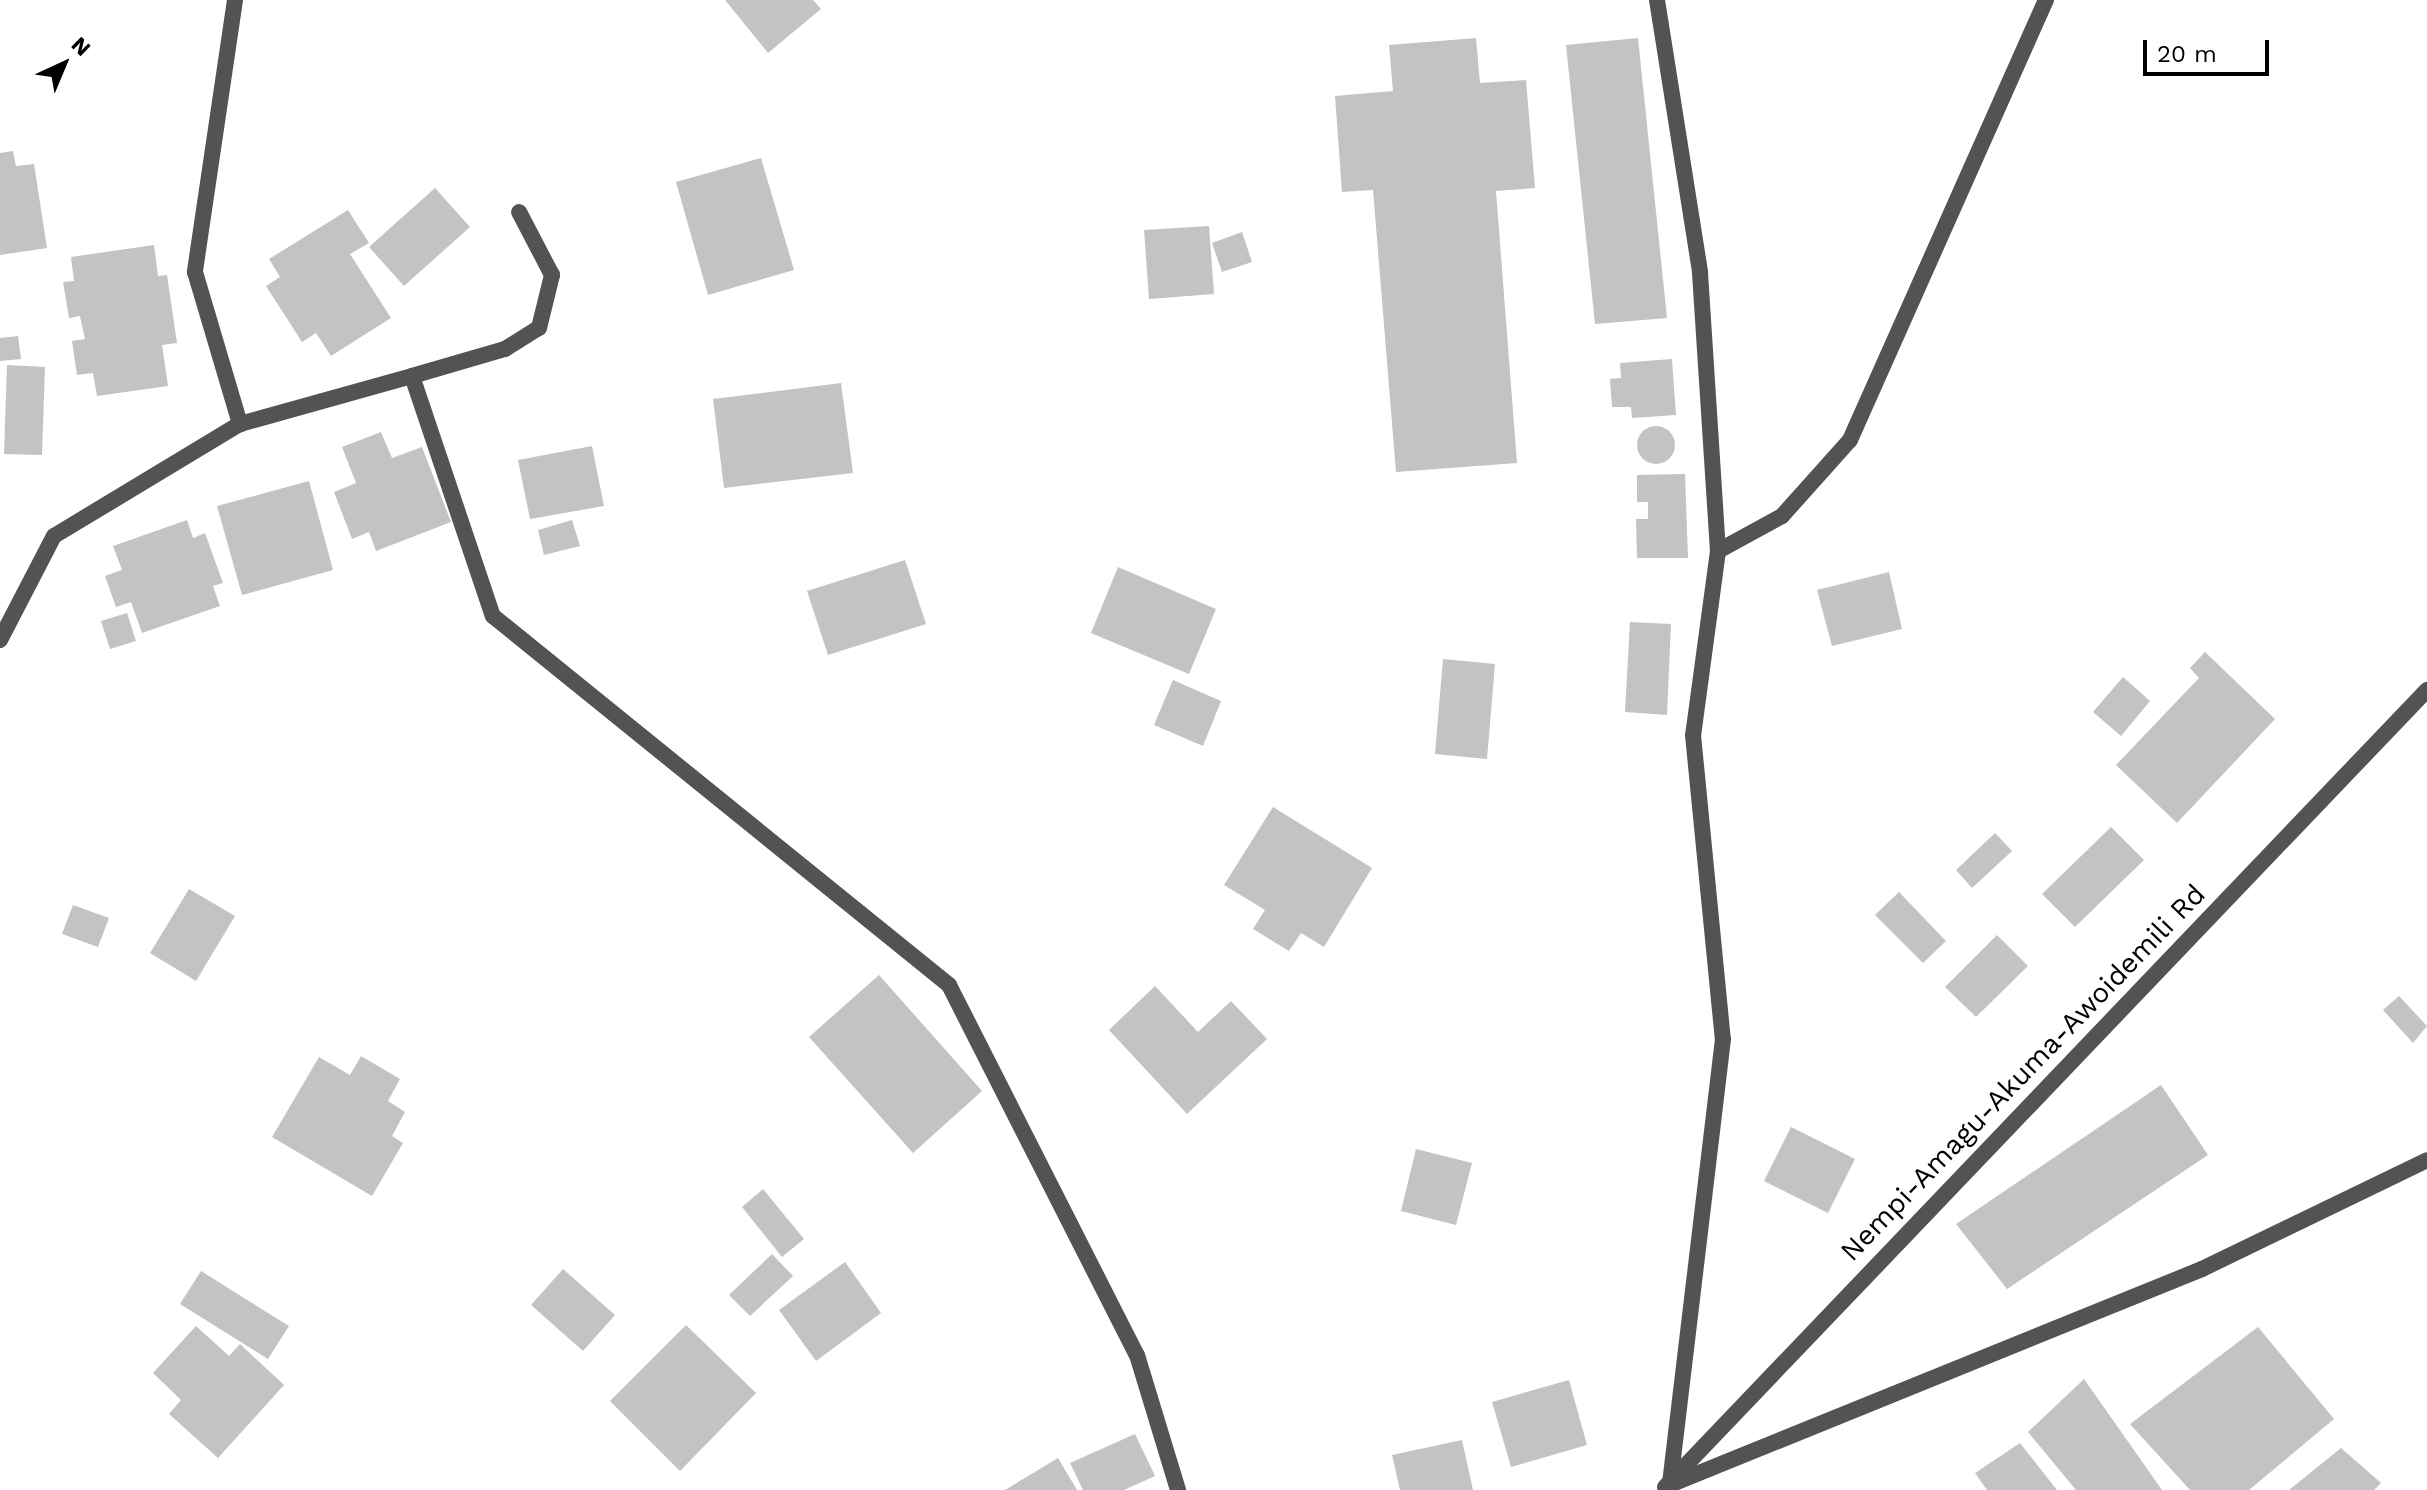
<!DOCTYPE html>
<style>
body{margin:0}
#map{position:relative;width:2427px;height:1490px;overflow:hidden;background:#fff;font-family:"Work Sans",sans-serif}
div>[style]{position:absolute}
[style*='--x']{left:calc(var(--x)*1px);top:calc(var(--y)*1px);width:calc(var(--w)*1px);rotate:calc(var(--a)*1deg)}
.building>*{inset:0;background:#c3c3c3}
.round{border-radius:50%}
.minor>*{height:16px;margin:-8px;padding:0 8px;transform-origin:8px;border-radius:8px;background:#535353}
span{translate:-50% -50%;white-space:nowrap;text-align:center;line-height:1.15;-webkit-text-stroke:7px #fff;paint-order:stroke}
.street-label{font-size:28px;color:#000}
.north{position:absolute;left:24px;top:24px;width:80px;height:80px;-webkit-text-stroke:6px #fff;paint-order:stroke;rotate:44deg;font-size:22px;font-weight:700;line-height:32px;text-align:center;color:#000}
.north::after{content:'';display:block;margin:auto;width:28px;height:36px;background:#000;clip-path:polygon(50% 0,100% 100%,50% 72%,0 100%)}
.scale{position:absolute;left:2143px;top:40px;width:126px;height:36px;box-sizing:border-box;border:4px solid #000;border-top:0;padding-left:10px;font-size:24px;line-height:28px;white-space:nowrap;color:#000;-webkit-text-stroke:6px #fff;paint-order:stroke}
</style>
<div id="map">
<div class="building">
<i style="clip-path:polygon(725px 0,813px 0,821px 9px,768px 53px)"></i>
<i style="clip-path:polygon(1476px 38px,1480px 83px,1526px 80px,1535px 188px,1496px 191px,1517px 463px,1396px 472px,1373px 190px,1342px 192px,1335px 96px,1393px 91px,1389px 45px)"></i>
<i style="clip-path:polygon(1638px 38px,1667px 318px,1595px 324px,1566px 45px)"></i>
<i style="clip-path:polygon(13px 151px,16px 166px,34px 164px,47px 248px,0 255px,0 153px)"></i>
<i style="clip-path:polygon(761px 158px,794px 270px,708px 295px,676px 182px)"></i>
<i style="clip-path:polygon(435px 188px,470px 227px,404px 286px,369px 247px)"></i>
<i style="clip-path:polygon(348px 210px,369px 243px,350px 254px,391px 318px,331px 356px,316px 333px,302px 342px,266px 286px,280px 277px,269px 259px)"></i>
<i style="clip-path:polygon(1209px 226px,1214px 294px,1149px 299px,1144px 230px)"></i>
<i style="clip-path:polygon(1242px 232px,1252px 262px,1222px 272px,1212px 243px)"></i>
<i style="clip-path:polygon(154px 245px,158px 276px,167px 275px,177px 343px,162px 345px,168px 386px,97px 396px,93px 373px,77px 375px,72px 341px,85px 339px,80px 316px,69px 318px,63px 282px,74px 281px,71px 257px)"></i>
<i style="clip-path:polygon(18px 336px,21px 359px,0 361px,0 338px)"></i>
<i style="clip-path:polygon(1672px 359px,1676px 415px,1632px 418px,1631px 407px,1612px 407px,1610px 379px,1621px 378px,1620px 363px)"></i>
<i style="clip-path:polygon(7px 365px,45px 367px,42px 455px,4px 454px)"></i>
<i style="clip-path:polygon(841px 383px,853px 473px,724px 488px,713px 399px)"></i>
<i class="round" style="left:1637px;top:426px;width:38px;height:38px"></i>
<i style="clip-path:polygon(381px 432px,392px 458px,422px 447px,451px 522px,376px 551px,369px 532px,352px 539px,334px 492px,356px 483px,342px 447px)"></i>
<i style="clip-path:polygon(592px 446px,604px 506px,530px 519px,518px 460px)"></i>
<i style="clip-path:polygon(1685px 474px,1688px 558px,1637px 558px,1636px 519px,1648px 519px,1648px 502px,1637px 502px,1637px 475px)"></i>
<i style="clip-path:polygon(309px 481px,333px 570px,242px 595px,217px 506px)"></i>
<i style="clip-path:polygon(187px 520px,193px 538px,205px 533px,223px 583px,213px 586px,220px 606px,142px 633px,131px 602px,116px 607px,105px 576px,122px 570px,113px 546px)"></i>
<i style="clip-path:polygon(572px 520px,580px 546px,544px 555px,538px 530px)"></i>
<i style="clip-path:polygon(905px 560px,926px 624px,828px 655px,807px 591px)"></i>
<i style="clip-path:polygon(1118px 567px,1216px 609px,1189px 674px,1091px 633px)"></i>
<i style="clip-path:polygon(1889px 572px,1902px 629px,1832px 646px,1817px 590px)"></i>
<i style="clip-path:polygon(127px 613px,136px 641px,110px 649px,101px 621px)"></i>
<i style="clip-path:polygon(1630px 622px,1671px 624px,1667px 715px,1625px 712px)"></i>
<i style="clip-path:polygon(2205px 652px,2275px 719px,2177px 823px,2116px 765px,2199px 678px,2190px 668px)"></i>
<i style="clip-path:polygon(1443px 659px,1495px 664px,1487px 759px,1435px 754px)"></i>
<i style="clip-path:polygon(2123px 677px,2150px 701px,2121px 736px,2093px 712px)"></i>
<i style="clip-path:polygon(1173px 680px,1221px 701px,1203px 746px,1154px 725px)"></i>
<i style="clip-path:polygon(1273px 807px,1372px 868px,1324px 947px,1301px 933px,1289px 951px,1253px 929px,1265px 910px,1224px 885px)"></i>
<i style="clip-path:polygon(2111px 827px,2144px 860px,2075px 927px,2042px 894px)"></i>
<i style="clip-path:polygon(1995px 833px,2012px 851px,1972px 888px,1956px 870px)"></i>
<i style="clip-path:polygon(189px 889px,235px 916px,196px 981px,150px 953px)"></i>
<i style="clip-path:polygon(1899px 892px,1946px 941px,1923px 963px,1875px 915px)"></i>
<i style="clip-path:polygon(73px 905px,109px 918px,98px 947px,62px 934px)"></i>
<i style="clip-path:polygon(1997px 935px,2028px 966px,1976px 1017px,1945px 987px)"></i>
<i style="clip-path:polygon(879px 975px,982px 1091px,913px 1153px,809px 1037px)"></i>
<i style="clip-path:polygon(1155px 986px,1198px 1032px,1231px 1001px,1267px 1039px,1187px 1114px,1109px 1030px)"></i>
<i style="clip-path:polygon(2399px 996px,2427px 1026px,2413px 1043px,2383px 1010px)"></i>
<i style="clip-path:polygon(361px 1056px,400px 1079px,388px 1101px,405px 1112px,392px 1136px,403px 1143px,372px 1196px,272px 1137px,319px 1057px,350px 1075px)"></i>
<i style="clip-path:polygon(2161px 1085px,2208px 1155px,2007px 1289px,1956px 1224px)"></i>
<i style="clip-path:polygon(1791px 1127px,1855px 1159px,1828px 1213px,1764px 1181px)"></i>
<i style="clip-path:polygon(1416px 1149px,1472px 1163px,1456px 1225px,1401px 1211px)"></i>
<i style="clip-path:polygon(763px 1189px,804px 1239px,782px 1257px,742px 1207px)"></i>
<i style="clip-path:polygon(772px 1254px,793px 1276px,750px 1316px,729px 1295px)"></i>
<i style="clip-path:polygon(845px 1262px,881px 1313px,816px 1361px,779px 1310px)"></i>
<i style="clip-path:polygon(563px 1269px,615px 1315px,583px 1351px,531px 1305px)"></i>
<i style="clip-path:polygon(201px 1271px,289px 1326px,268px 1359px,180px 1304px)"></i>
<i style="clip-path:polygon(686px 1325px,756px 1393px,680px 1471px,610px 1401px)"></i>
<i style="clip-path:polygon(196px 1326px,229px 1356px,240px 1344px,284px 1385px,218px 1458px,169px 1414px,181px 1400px,153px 1373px)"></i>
<i style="clip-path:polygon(2258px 1327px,2334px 1419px,2249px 1490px,2190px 1490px,2130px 1424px)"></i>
<i style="clip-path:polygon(2084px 1379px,2162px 1490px,2076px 1490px,2028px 1432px)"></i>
<i style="clip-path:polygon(1569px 1380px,1587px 1445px,1511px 1467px,1492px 1402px)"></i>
<i style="clip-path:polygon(1135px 1434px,1155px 1476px,1124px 1490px,1083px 1490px,1070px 1463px)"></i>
<i style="clip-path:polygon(1462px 1440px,1473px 1490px,1400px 1490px,1392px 1455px)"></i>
<i style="clip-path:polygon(2020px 1443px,2057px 1490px,1987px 1490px,1975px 1473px)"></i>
<i style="clip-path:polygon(2341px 1448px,2381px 1483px,2374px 1490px,2289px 1490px)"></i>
<i style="clip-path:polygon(1058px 1458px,1077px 1490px,1005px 1490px)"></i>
</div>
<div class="minor">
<i style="--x:235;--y:0;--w:275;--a:98.4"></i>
<i style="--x:195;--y:272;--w:159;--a:73.5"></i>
<i style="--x:1657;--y:0;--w:276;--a:81"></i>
<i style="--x:1700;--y:273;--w:279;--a:86.3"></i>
<i style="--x:1718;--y:551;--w:186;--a:97.7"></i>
<i style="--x:1693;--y:735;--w:305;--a:84.4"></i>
<i style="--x:1723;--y:1039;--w:454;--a:96.8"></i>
<i style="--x:412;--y:376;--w:97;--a:-16.2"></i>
<i style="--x:505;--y:349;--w:40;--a:-32"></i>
<i style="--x:539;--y:328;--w:55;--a:-76.2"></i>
<i style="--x:552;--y:275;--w:71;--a:-117.6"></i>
<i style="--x:1718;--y:551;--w:73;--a:-28.7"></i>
<i style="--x:1782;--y:516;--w:102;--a:-48.2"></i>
<i style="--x:1850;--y:440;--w:482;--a:-66"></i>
<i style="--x:0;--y:640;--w:117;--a:-62.6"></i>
<i style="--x:54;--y:536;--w:217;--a:-31.1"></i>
<i style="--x:240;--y:424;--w:179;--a:-15.6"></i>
<i style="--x:412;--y:376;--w:253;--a:71.4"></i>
<i style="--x:493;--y:616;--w:587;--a:38.98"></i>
<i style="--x:949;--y:985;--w:415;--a:63.1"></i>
<i style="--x:1137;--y:1355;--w:141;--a:73.1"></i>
<i style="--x:1672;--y:1484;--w:572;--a:-22.08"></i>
<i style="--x:2202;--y:1269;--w:250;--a:-25.8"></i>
<i style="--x:1665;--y:1487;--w:1103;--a:-46.29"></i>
</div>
<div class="street-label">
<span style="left:2023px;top:1073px;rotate:-46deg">Nempi-Amagu-Akuma-Awoidemili Rd</span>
</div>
<div class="north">N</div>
<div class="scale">20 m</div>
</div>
